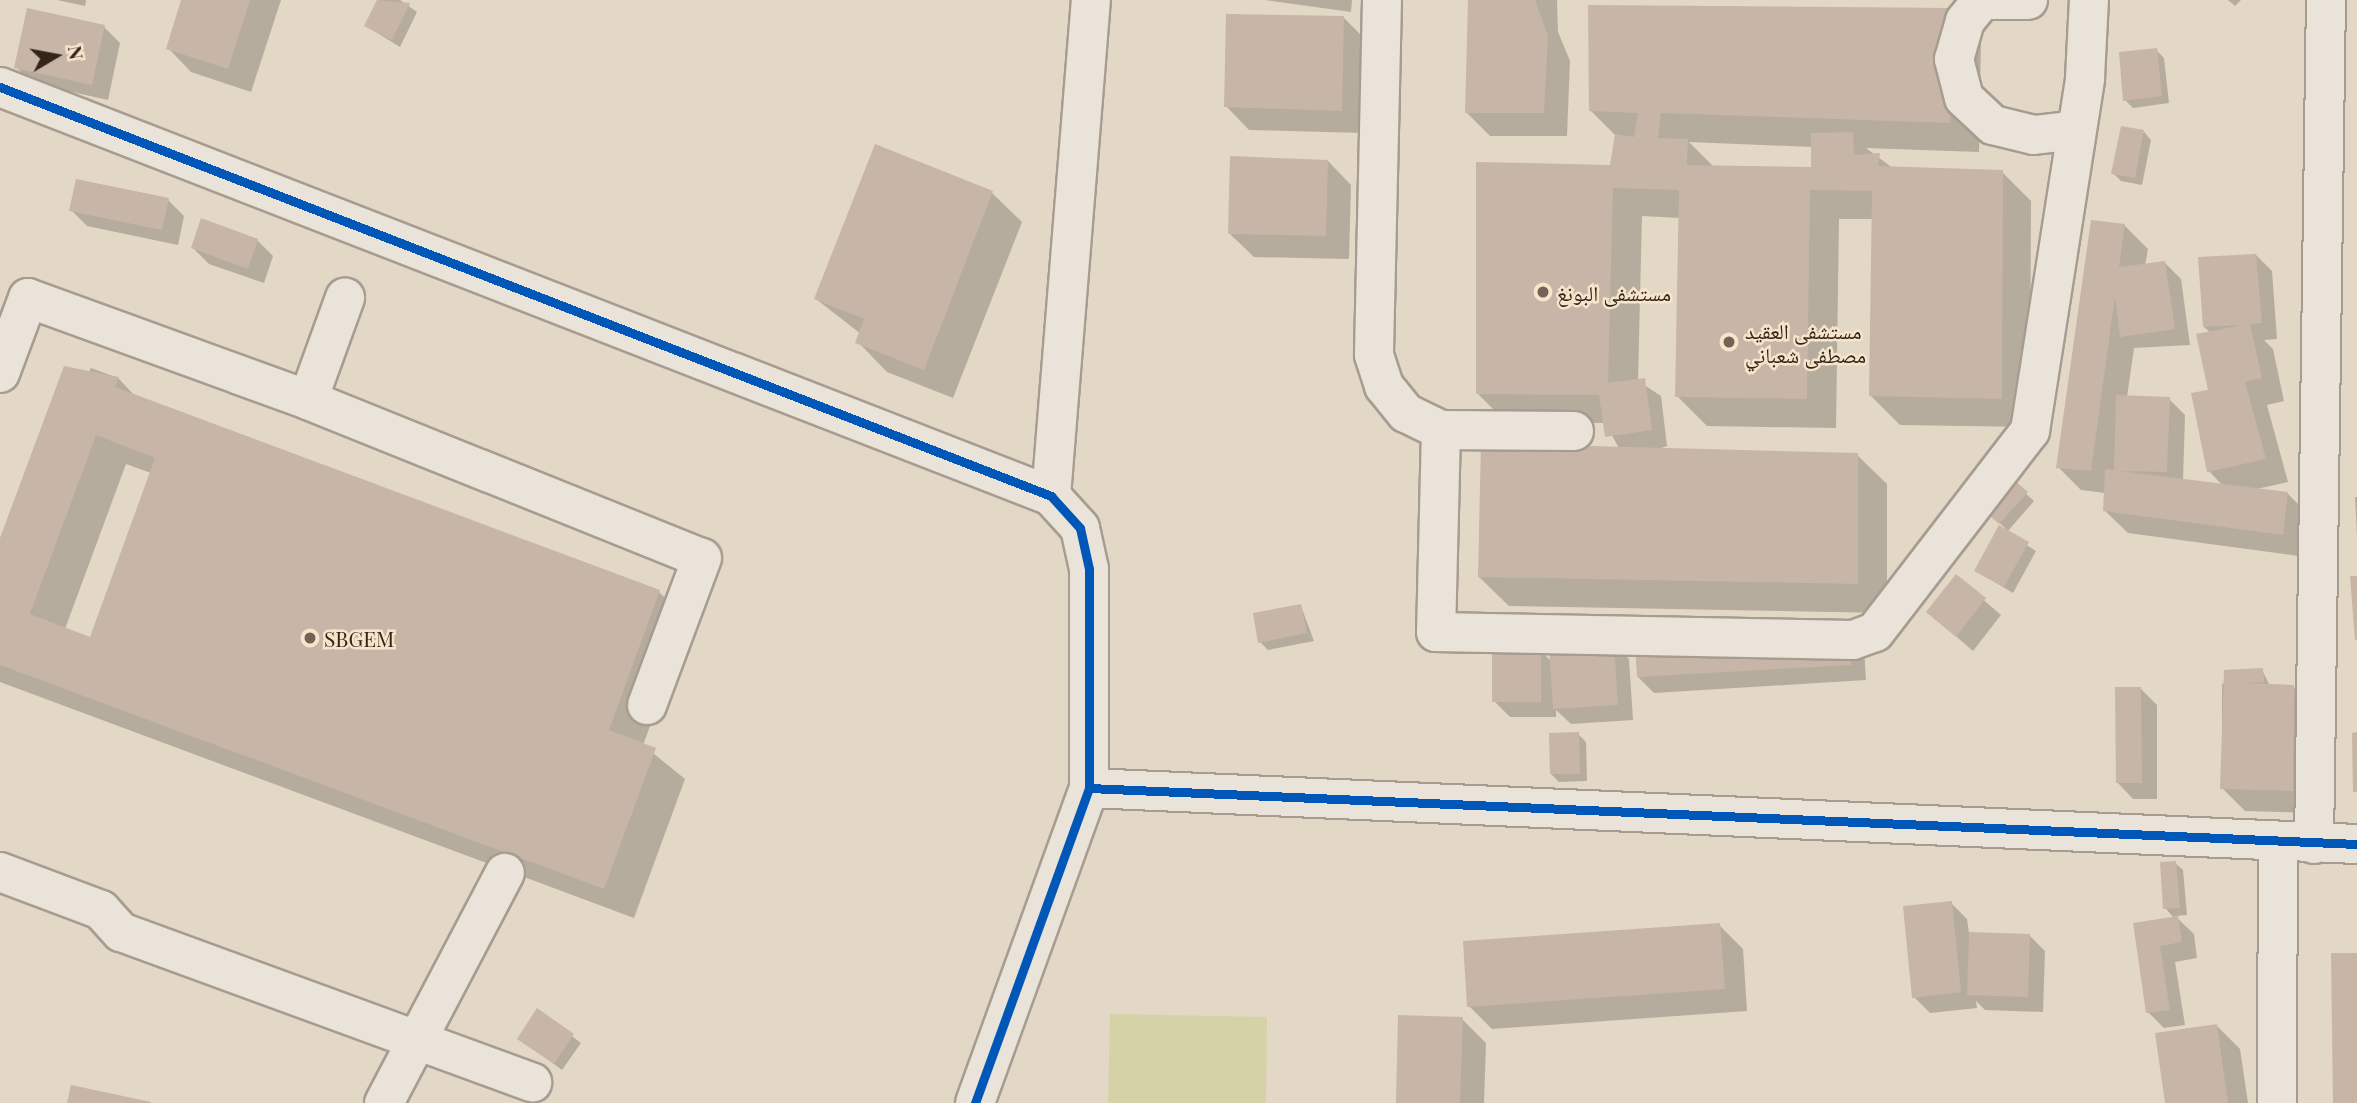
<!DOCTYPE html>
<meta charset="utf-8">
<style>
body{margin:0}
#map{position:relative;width:2357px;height:1103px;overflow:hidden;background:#e3d7c6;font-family:"Playfair Display","Noto Naskh Arabic",serif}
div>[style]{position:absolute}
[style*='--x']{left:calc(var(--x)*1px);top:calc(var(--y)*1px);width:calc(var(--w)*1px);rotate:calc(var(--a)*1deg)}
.green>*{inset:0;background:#d6d2a8}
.shadow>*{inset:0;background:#0003}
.building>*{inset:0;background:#c7b5a7}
.roads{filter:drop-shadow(2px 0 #a79c90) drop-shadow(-2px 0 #a79c90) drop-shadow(0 2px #a79c90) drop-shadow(0 -2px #a79c90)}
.minor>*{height:38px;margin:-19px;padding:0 19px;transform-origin:19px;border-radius:19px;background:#eae3d9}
.cycleway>*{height:9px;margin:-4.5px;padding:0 4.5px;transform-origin:4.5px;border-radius:4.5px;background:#0057b8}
.dots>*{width:19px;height:19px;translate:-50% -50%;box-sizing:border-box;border:4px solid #f6e5ca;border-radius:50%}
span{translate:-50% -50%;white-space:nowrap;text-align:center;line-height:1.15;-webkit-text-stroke:5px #f6e5ca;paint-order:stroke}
.poi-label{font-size:21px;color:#34241a}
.left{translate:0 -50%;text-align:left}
.north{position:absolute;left:21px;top:21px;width:70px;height:70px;-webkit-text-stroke:5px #f6e5ca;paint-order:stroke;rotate:80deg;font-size:19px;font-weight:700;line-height:28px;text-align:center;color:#34241a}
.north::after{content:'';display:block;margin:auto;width:24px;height:32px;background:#34241a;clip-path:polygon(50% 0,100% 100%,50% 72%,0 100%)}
</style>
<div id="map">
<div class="green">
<i style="clip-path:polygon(1110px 1014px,1267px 1017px,1266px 1103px,1108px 1103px)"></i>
</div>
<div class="shadow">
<i style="clip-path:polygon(57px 0,86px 0,85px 6px)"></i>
<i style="clip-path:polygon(183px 0,281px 0,251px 92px,191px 72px,168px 48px)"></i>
<i style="clip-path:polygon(379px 0,400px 0,417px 12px,400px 47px,366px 26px)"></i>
<i style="clip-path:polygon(1265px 0,1352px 0,1351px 12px)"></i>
<i style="clip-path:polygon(1470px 0,1557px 0,1558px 32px,1570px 61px,1567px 136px,1490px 136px,1466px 112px)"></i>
<i style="clip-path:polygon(2228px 0,2241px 0,2235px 6px)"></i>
<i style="clip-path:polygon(evenodd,1951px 10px,1981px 39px,1979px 152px,1866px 148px,1894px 169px,2002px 172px,2031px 201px,2030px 427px,1900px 425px,1871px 396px,1873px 219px,1839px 219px,1836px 428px,1707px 426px,1677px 396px,1680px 218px,1642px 216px,1638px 381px,1661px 396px,1667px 446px,1658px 449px,1857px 455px,1887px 484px,1887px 613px,1509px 606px,1479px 577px,1619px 448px,1605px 423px,1507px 423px,1477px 393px,1612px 167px,1616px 136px,1591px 111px,1951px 10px,1689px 142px,1813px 147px,1813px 169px,1714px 167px,1689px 142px)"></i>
<i style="clip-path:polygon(1343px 17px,1367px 41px,1364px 133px,1249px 130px,1226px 106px)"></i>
<i style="clip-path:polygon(104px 27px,120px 43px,108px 100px,32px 83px,16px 67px)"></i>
<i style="clip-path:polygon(2156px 50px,2164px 58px,2169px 103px,2133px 108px,2125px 100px)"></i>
<i style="clip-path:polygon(2144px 132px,2151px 140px,2142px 185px,2121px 181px,2113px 173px)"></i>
<i style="clip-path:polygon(876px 147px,992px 193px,1022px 222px,953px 398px,887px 372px,858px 342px,861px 334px,816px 299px)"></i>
<i style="clip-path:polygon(1328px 161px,1351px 185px,1349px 259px,1254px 257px,1230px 234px)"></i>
<i style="clip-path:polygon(168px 200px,184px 216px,178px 245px,87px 226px,71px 210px)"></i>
<i style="clip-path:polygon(2124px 225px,2148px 249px,2145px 266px,2165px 263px,2181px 279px,2190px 345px,2134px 348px,2127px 397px,2169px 399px,2185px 415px,2183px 481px,2223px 486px,2209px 471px,2211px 333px,2204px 327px,2256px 255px,2272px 271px,2277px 339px,2264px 340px,2273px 349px,2284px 401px,2267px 405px,2288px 482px,2257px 489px,2287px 493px,2311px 517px,2306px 557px,2128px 533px,2104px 510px,2105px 493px,2081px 490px,2058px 467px)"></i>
<i style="clip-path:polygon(257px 240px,273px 256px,264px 283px,209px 264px,193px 248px)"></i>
<i style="clip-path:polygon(evenodd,91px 368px,118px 378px,136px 397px,659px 592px,689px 622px,643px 745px,685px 779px,634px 918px,0 682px,0 543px,91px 368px,126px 464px,151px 473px,91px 640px,65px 629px,126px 464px)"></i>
<i style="clip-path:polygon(2026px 494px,2034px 501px,2007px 532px,2036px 551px,2013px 593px,1976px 571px,2007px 530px,1981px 505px)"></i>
<i style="clip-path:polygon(2355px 497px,2357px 497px,2357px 535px)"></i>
<i style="clip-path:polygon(1956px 576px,2001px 615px,1973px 651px,1928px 612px)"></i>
<i style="clip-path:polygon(1301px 606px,1314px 641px,1268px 650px,1260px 642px)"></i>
<i style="clip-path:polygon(1613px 643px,1629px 659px,1633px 720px,1571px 724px,1556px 710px,1556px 717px,1510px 717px,1494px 701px,1541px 651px,1552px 662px)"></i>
<i style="clip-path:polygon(1864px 648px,1866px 680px,1654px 693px,1638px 677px)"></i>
<i style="clip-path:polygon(2262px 670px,2270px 686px,2293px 687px,2317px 710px,2315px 813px,2245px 811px,2222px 788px,2222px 684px)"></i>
<i style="clip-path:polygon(2141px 689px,2157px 705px,2157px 799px,2133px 799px,2117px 782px)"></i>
<i style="clip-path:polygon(1578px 734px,1586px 742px,1587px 781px,1559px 782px,1551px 774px)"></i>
<i style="clip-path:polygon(2175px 863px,2183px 870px,2187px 915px,2175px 916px,2194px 934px,2197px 958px,2175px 962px,2185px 1025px,2164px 1028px,2148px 1012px,2135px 925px,2175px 919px,2165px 908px)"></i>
<i style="clip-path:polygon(1951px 903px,1967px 919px,1969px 933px,2029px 935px,2045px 951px,2043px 1012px,1985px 1010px,1976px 1001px,1977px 1008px,1930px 1013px,1914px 997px)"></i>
<i style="clip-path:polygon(1719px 925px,1743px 949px,1747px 1011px,1492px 1029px,1469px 1006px)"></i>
<i style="clip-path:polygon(538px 1011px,581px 1043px,562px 1070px,520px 1039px)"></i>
<i style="clip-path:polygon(1462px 1019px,1486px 1043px,1484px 1103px,1397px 1103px)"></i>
<i style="clip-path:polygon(2217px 1026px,2240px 1049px,2248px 1103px,2167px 1103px)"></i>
</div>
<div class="building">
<i style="clip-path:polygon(181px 0,250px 0,228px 69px,166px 49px)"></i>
<i style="clip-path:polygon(377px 0,410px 3px,392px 40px,364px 26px)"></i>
<i style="clip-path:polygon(1468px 0,1535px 0,1548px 36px,1544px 113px,1465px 113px)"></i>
<i style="clip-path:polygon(1588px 5px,1952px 8px,1950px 123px,1661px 113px,1658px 138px,1688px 139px,1687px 165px,1811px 167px,1811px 133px,1853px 132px,1854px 155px,1880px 153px,1878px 166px,2003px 170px,2002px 399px,1869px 396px,1872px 191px,1810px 190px,1807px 399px,1675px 397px,1679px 190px,1613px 188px,1608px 383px,1645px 378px,1652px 430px,1605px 437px,1599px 395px,1476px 394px,1476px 162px,1610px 165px,1615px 134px,1634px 137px,1638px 113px,1589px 111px)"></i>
<i style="clip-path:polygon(27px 8px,105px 25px,92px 85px,14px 68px)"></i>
<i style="clip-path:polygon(1226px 14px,1344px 16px,1342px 111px,1224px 107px)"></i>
<i style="clip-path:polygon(2157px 48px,2162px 96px,2123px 101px,2119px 52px)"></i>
<i style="clip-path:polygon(2121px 126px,2144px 130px,2135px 178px,2111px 174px)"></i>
<i style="clip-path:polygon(875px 144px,993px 191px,924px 370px,855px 343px,864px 319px,814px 299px)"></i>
<i style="clip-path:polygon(1230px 156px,1328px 160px,1326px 236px,1228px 234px)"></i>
<i style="clip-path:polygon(76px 179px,169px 198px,162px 230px,69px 211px)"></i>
<i style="clip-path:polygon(201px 218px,258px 239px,248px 269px,191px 248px)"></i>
<i style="clip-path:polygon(2091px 220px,2125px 224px,2119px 267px,2165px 261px,2175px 329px,2120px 337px,2115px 297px,2091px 471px,2056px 468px)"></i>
<i style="clip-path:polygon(2256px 254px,2262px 323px,2250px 324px,2262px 378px,2245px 382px,2266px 459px,2207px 472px,2191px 393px,2208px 390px,2196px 334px,2243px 325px,2203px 327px,2198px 257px)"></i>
<i style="clip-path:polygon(evenodd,64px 366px,119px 377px,115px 387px,660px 590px,609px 730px,656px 748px,604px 889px,0 665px,0 538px,64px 366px,96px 435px,155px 458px,90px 637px,30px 614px,96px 435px)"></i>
<i style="clip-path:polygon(2116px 395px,2170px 397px,2167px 472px,2120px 471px,2288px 492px,2283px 535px,2103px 511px,2105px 469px,2114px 470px)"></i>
<i style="clip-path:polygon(1481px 443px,1858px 453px,1858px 584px,1478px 577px)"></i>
<i style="clip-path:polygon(2006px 473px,2028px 492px,1999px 524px,1978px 505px)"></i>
<i style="clip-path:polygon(1999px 525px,2029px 542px,2004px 587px,1974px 571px)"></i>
<i style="clip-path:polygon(1956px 574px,1986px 598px,1956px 637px,1926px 612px)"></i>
<i style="clip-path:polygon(2350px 576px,2357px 576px,2357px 640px,2355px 640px)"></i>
<i style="clip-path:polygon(1301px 604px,1307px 633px,1258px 643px,1253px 613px)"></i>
<i style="clip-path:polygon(1849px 631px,1851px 665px,1637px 677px,1635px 644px)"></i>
<i style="clip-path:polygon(1614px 641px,1618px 705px,1553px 709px,1549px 645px)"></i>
<i style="clip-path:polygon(1492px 649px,1541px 650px,1541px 702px,1492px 702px)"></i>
<i style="clip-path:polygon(2263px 668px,2264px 682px,2248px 683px,2294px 685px,2293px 791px,2220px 789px,2224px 670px)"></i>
<i style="clip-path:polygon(2115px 687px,2141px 687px,2142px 783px,2116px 783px)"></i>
<i style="clip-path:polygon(1579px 732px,1580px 774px,1550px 774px,1549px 733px)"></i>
<i style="clip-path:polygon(2357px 732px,2357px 792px,2353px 792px,2352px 733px)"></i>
<i style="clip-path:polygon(2176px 861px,2180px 908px,2163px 909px,2160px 862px)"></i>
<i style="clip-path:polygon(1952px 901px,1961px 992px,1912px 998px,1903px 906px)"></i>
<i style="clip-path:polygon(2178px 916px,2182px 942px,2160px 946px,2170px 1010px,2146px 1013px,2133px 923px)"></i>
<i style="clip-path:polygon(1720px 923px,1725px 989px,1467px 1007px,1463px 941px)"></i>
<i style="clip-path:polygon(1969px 932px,2030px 934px,2028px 997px,1967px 995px)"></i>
<i style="clip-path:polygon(2331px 953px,2357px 953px,2357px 1103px,2333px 1103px)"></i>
<i style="clip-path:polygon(537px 1008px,574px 1034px,554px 1064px,517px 1039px)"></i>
<i style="clip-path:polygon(1398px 1015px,1463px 1017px,1460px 1103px,1396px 1103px)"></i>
<i style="clip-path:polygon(2217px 1024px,2228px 1103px,2165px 1103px,2155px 1033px)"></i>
<i style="clip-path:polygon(71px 1085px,151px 1102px,151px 1103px,67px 1103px)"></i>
</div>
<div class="roads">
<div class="minor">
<i style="--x:1382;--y:0;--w:355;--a:91.3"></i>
<i style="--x:1374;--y:355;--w:33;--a:72"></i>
<i style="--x:1384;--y:386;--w:35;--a:51"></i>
<i style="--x:1406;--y:413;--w:39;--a:26"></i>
<i style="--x:2028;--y:0;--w:46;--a:180"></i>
<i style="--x:1982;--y:0;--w:27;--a:129"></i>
<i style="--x:1965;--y:21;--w:40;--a:106"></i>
<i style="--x:1954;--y:59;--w:40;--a:75.6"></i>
<i style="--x:1964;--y:98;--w:40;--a:43"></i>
<i style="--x:1993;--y:125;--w:42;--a:13.7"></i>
<i style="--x:2034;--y:135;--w:43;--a:-6.6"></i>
<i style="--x:0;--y:87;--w:1128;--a:21.26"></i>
<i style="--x:1051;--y:496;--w:43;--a:47.8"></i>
<i style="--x:1080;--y:528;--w:42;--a:77.6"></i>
<i style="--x:1089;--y:569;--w:219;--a:90"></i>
<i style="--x:1089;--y:788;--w:335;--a:109.9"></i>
<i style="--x:0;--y:373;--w:80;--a:-69.5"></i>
<i style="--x:28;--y:298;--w:298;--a:20"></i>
<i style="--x:308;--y:400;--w:109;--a:-70.1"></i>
<i style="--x:308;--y:400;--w:424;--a:21.9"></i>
<i style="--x:702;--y:558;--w:157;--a:110.5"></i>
<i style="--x:1574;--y:431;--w:133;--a:-179.6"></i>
<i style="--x:1441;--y:430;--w:202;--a:91.4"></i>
<i style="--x:1436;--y:632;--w:417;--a:1.1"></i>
<i style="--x:1853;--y:640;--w:23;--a:-20"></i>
<i style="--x:1875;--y:632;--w:254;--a:-52.4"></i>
<i style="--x:2030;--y:431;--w:357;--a:-81.1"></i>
<i style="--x:2085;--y:78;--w:78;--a:-87.1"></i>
<i style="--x:1051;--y:496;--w:498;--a:-85.4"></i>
<i style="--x:1089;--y:788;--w:1269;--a:2.53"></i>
<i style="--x:2314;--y:844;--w:844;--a:-89.19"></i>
<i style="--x:0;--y:872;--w:108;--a:20.6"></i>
<i style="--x:101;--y:910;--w:30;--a:48"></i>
<i style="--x:121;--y:932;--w:438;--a:20.1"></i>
<i style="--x:384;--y:1103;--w:260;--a:-62.3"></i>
<i style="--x:2277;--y:1103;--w:260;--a:-89.8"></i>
</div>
</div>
<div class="cycleway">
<i style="--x:0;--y:87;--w:1128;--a:21.26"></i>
<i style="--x:1051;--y:496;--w:43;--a:47.8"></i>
<i style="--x:1080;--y:528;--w:42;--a:77.6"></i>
<i style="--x:1089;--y:569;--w:219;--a:90"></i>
<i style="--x:1089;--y:788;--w:335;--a:109.9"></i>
<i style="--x:1089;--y:788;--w:1269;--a:2.53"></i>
</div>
<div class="dots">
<i style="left:1543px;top:292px;background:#716356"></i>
<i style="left:1729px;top:342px;background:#716356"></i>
<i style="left:310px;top:638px;background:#716356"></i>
</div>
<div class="poi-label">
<span class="left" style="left:1557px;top:292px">مستشفى البونغ</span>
<span class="left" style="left:1745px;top:342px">مستشفى العقيد<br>مصطفى شعباني</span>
<span class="left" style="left:324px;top:638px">SBGEM</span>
</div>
<div class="north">N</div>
</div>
